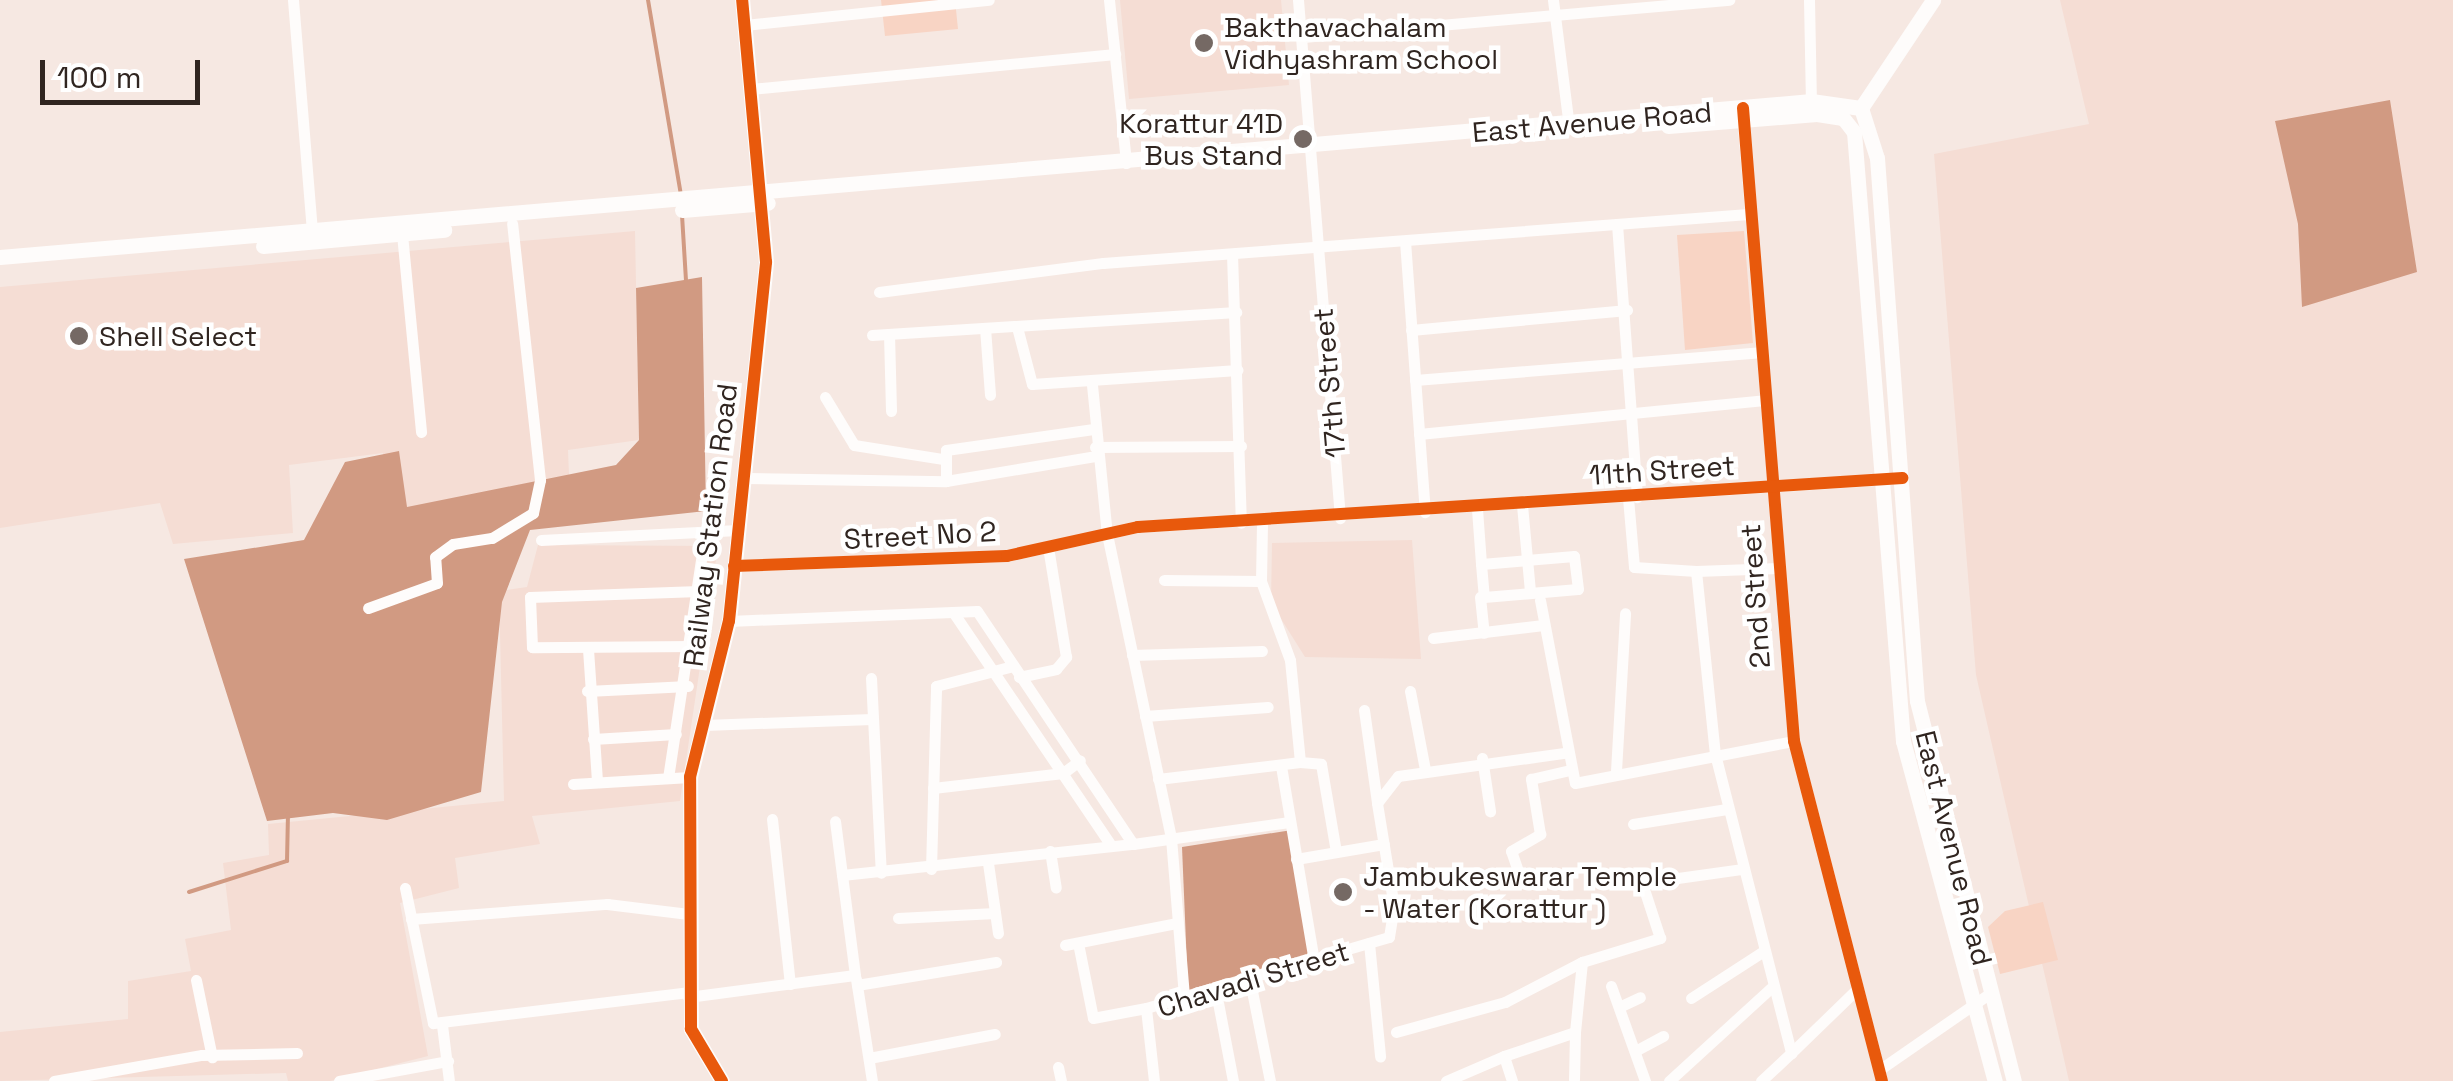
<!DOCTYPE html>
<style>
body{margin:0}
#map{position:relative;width:2453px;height:1081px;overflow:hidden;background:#f6e8e2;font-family:"Space Grotesk",sans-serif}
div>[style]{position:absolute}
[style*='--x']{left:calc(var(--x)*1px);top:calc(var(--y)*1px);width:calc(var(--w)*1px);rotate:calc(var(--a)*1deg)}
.built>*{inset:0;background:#f5ddd4}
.green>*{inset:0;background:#f8d4c4}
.water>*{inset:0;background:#d19a82}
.stream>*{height:4px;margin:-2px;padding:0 2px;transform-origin:2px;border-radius:2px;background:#d19a82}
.street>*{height:11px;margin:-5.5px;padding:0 5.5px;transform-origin:5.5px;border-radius:5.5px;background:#fefcfb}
.secondary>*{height:15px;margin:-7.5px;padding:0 7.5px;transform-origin:7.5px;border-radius:7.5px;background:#fefcfb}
.cycleway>*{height:12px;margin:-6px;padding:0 6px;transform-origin:6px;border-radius:6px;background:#e8590c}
.dots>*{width:28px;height:28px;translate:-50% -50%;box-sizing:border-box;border:5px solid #fff;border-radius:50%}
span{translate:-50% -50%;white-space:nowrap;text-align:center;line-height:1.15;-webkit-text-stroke:9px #fff;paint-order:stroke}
.poi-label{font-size:28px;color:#302520}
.left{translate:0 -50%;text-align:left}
.right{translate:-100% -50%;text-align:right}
.street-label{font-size:28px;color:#302520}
.scale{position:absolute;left:40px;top:60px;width:160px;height:45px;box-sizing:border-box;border:5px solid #302520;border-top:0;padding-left:12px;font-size:30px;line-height:35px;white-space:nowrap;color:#302520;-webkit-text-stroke:8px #fff;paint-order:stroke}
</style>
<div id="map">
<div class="built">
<i style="clip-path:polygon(1120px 0,1281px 0,1289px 85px,1129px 99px)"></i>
<i style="clip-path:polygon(2060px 0,2453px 0,2453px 1081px,2069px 1081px,1976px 675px,1934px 154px,2089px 124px)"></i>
<i style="clip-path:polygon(635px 231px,639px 440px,568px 450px,570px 499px,388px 513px,383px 453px,289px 465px,293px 533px,173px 544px,160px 503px,0 528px,0 287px)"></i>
<i style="clip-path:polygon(1412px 540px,1421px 659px,1305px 657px,1271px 603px,1272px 543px)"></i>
<i style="clip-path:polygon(538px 545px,718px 546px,680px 801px,532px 816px,540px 844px,455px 858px,459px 888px,400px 903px,428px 1056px,330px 1081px,288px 1081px,286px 1073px,0 1081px,0 1032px,128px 1019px,128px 981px,191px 971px,185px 939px,231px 930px,223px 863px,269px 855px,268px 824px,504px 801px,499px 591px,527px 587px)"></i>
</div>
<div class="green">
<i style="clip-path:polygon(881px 0,955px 0,958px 29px,885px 36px)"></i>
<i style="clip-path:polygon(1744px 231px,1753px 343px,1685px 350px,1677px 235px)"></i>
<i style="clip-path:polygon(2043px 902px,2058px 960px,2000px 974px,1988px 927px,2005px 911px)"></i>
</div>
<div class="water">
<i style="clip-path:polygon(2390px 100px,2417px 272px,2302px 307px,2298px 224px,2275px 121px)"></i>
<i style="clip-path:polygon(702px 277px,706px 511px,530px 530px,502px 602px,481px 792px,387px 820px,333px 813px,267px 821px,184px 559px,304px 540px,345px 462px,399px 451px,407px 507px,616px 465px,639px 440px,636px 288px)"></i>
<i style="clip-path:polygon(1292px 830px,1312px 954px,1188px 990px,1182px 847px)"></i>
</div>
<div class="stream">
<i style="--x:648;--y:0;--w:198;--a:80.4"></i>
<i style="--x:682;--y:215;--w:65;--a:86.5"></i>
<i style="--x:189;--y:892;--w:103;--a:-17.6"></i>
<i style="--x:287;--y:861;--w:47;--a:-88.8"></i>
</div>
<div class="street">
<i style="--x:293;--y:0;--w:232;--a:85.3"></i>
<i style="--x:1109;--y:0;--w:164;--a:84"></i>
<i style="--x:1298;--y:0;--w:520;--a:85.36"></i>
<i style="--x:1553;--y:0;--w:128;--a:82.8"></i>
<i style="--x:1809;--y:0;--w:101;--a:88.9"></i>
<i style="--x:745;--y:25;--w:245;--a:-5.9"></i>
<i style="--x:1303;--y:37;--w:428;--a:-5"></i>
<i style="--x:751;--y:89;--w:366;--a:-5.5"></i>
<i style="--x:1742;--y:114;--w:629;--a:85.26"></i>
<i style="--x:1794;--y:741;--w:351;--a:75.5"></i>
<i style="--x:1617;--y:224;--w:274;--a:85.8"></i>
<i style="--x:402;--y:234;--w:199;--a:84.5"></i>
<i style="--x:1405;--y:241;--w:272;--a:85.8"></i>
<i style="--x:1232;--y:254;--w:269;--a:88.1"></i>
<i style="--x:879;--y:292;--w:226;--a:-7.4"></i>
<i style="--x:1103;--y:263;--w:647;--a:-4.34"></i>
<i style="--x:1017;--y:327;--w:59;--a:75.3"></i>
<i style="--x:1032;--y:384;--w:206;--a:-3.9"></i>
<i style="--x:985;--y:328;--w:67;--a:85.7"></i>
<i style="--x:1411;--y:330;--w:217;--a:-5.3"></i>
<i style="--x:889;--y:334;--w:77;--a:88.5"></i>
<i style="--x:872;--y:335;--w:365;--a:-3.6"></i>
<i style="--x:1415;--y:380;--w:346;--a:-4.6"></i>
<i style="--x:1092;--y:385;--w:150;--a:84.3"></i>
<i style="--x:1107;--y:534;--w:311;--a:78.1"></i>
<i style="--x:1171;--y:838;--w:159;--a:85.3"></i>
<i style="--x:825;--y:397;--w:56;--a:58.9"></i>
<i style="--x:854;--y:445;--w:89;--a:9"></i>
<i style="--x:1419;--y:434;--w:347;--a:-5.6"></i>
<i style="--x:1095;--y:447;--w:146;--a:-0.4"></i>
<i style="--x:746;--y:478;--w:200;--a:0.9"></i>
<i style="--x:946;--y:481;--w:151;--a:-9.5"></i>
<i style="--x:946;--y:481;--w:31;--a:-90"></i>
<i style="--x:946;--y:450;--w:149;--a:-8.1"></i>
<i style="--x:1628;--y:498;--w:69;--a:85"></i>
<i style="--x:1634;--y:567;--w:62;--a:3.7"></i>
<i style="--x:1522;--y:505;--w:87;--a:84.7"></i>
<i style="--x:1477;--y:509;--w:55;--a:85.8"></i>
<i style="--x:1481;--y:564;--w:33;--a:85"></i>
<i style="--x:1484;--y:597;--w:94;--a:-4.9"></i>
<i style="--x:1578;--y:589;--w:33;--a:-97"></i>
<i style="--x:1574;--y:556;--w:93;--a:175.1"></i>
<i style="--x:541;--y:540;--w:197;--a:-2.9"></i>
<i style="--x:734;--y:566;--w:273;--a:-2.1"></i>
<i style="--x:1007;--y:556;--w:134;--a:-12.5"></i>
<i style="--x:1138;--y:527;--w:754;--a:-3.65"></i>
<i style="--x:1778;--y:568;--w:82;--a:177.9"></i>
<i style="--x:1696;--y:571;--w:184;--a:84.1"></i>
<i style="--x:1715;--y:754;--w:309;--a:75.7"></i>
<i style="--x:1791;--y:1053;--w:93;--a:-44.1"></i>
<i style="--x:1164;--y:580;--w:97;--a:0.6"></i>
<i style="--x:1480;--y:597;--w:36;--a:84"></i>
<i style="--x:1540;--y:600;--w:186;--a:79.2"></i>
<i style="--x:1575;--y:783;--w:223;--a:-10.9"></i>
<i style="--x:368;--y:608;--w:73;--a:-19.9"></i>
<i style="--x:437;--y:583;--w:26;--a:-94"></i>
<i style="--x:435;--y:557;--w:22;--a:-36"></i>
<i style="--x:453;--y:544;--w:39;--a:-9"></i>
<i style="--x:492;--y:538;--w:48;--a:-31.4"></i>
<i style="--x:533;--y:513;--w:34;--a:-78"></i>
<i style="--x:540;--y:480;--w:258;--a:-96.2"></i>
<i style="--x:953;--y:612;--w:280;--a:55.9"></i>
<i style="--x:729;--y:621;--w:248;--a:-2.3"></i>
<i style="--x:977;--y:611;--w:280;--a:56.2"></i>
<i style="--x:1133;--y:844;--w:158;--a:-8"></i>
<i style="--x:1433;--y:638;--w:111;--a:-6.7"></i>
<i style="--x:694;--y:646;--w:162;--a:179.6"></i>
<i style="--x:532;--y:647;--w:50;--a:-92.3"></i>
<i style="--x:530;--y:597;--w:169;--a:-2"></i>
<i style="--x:588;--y:649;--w:133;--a:86.1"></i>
<i style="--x:1132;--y:655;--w:130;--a:-1.8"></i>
<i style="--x:1019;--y:677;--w:38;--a:-12"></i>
<i style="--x:1056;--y:669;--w:16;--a:-50"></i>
<i style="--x:1066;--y:657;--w:111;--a:-99.3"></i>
<i style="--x:871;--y:678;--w:195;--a:87.1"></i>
<i style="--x:587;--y:691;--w:101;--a:-2.8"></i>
<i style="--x:1410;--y:691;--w:80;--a:79.2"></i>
<i style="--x:1364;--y:710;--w:94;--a:82"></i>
<i style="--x:1145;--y:716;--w:123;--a:-4.2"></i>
<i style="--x:705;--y:725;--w:167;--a:-2.1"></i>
<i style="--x:593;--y:739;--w:83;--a:-3.4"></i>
<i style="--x:1482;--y:758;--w:54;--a:81.4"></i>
<i style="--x:1300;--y:762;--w:21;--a:5"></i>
<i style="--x:1321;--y:764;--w:89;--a:80.3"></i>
<i style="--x:1281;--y:766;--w:198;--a:80.4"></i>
<i style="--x:1616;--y:771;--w:158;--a:-86.7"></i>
<i style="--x:668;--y:778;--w:248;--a:-81.4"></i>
<i style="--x:1158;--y:779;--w:143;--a:-6.8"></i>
<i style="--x:1300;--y:762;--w:102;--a:-95.6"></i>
<i style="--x:1290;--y:660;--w:84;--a:-110.2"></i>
<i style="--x:1261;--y:581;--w:58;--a:-89"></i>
<i style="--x:573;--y:784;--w:117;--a:-3.4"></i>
<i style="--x:933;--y:788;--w:131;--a:-6.6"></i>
<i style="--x:1063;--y:773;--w:21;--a:-37"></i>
<i style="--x:772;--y:819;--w:166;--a:83.8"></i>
<i style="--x:1633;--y:824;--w:95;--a:-9.1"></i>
<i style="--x:1050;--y:851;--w:37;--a:81"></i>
<i style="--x:1296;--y:859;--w:89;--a:-9.7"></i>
<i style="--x:988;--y:863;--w:71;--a:81.9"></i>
<i style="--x:931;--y:869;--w:183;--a:-88.4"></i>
<i style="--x:936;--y:686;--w:80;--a:-14.6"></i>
<i style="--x:1518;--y:871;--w:21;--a:-109"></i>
<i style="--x:1511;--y:851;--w:34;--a:-30"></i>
<i style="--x:1540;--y:834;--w:56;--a:-99.3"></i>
<i style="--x:1531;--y:779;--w:40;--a:-13"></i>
<i style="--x:842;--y:875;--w:293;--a:-6.1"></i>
<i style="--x:405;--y:888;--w:138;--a:78.3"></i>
<i style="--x:433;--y:1023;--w:257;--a:-6.9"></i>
<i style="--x:898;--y:918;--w:97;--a:-3"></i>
<i style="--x:411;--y:919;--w:197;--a:-4.4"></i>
<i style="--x:607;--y:904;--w:82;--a:7"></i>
<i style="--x:1369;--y:943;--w:114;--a:84.4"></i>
<i style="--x:1065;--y:945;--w:113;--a:-11.2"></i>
<i style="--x:1079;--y:948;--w:71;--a:78.7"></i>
<i style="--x:1093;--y:1018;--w:54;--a:-10.7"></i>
<i style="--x:856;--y:979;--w:103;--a:81.1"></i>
<i style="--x:196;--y:980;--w:79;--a:78.3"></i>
<i style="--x:1250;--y:981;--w:102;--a:78.7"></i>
<i style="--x:857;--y:985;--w:141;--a:-9.4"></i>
<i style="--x:1611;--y:986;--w:101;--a:70.3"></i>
<i style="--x:1216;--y:992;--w:91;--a:79.2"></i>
<i style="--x:688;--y:997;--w:168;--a:-7.5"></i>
<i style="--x:855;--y:975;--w:155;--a:-97.4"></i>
<i style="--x:1691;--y:998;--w:85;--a:-32.9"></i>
<i style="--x:1619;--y:1007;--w:23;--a:-25"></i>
<i style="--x:442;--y:1025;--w:56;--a:82.9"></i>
<i style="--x:1396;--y:1032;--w:113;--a:-15.4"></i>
<i style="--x:1505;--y:1002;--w:87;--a:-27.5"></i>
<i style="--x:1575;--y:1032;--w:70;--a:-84.3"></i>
<i style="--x:1582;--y:962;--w:82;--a:-17.1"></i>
<i style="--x:1660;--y:938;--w:58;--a:-108.1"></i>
<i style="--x:1642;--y:883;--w:100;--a:-8"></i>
<i style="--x:1635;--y:1051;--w:32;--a:-28"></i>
<i style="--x:869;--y:1058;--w:128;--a:-10.8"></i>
<i style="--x:1058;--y:1067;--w:14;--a:78"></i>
<i style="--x:1879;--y:1070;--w:135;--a:-34.7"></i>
<i style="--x:54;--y:1081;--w:150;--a:-10"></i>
<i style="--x:202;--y:1055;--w:95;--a:-1.2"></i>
<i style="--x:339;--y:1081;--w:111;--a:-10.4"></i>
<i style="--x:1154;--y:1081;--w:73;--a:-96.3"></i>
<i style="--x:1146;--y:1008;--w:253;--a:-16.3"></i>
<i style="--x:1389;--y:937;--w:30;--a:-81"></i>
<i style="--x:1394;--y:907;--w:105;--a:-99.3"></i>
<i style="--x:1377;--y:803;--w:34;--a:-52"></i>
<i style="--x:1398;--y:776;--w:168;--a:-7.9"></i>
<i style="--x:1446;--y:1081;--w:63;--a:-23.3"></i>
<i style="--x:1512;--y:1081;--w:26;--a:-108"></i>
<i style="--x:1504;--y:1056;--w:75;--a:-18.7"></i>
<i style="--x:1575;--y:1032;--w:47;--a:91.2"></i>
<i style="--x:1669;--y:1081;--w:139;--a:-42.4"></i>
<i style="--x:1761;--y:1081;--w:41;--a:-43"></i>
</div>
<div class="secondary">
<i style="--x:1861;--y:108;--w:130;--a:-56.3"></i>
<i style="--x:1668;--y:126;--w:149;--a:-4.6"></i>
<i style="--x:1817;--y:114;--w:26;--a:9"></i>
<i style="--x:1843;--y:118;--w:18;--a:52"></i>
<i style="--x:1854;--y:132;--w:611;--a:85.4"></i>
<i style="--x:1903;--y:741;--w:352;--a:74.9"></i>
<i style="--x:682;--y:210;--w:86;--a:-4.7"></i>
<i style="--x:263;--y:246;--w:182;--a:-5.1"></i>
<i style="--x:0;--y:257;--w:1818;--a:-4.92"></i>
<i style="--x:1811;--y:101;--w:50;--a:8"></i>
<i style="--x:1861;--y:108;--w:52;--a:72.3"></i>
<i style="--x:1877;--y:158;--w:544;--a:85.79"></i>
<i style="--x:1917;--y:701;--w:392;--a:75.7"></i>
<i style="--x:722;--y:1081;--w:61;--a:-120.8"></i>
<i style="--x:691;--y:1029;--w:252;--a:-90.2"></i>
<i style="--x:690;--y:777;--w:161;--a:-76"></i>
<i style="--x:729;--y:621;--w:361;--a:-84.1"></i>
<i style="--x:766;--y:262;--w:263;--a:-95.2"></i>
</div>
<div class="cycleway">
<i style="--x:1743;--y:108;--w:635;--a:85.39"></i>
<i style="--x:1794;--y:741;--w:351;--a:75.5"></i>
<i style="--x:734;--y:566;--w:273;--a:-2.1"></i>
<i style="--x:1007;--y:556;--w:134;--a:-12.5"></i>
<i style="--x:1138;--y:527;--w:766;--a:-3.67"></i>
<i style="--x:722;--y:1081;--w:61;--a:-120.8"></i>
<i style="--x:691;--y:1029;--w:252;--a:-90.2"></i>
<i style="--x:690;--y:777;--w:161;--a:-76"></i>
<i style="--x:729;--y:621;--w:361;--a:-84.1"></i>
<i style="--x:766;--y:262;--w:263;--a:-95.2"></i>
</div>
<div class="dots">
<i style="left:1204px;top:43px;background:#756964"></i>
<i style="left:1303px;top:139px;background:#756964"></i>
<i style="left:79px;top:336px;background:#756964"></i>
<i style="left:1343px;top:892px;background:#756964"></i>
</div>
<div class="poi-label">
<span class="left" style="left:1224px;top:43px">Bakthavachalam<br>Vidhyashram School</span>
<span class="right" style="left:1283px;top:139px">Korattur 41D<br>Bus Stand</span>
<span class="left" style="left:99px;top:336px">Shell Select</span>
<span class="left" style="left:1363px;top:892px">Jambukeswarar Temple<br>- Water (Korattur )</span>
</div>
<div class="street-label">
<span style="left:1592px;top:122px;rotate:-5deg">East Avenue Road</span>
<span style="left:1329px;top:383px;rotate:-95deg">17th Street</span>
<span style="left:1662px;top:470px;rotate:-4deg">11th Street</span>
<span style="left:710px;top:525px;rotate:-83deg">Railway Station Road</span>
<span style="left:920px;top:535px;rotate:-3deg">Street No 2</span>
<span style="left:1755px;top:596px;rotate:-94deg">2nd Street</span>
<span style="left:1954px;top:848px;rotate:76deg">East Avenue Road</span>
<span style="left:1253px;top:979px;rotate:-17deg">Chavadi Street</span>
</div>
<div class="scale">100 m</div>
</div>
